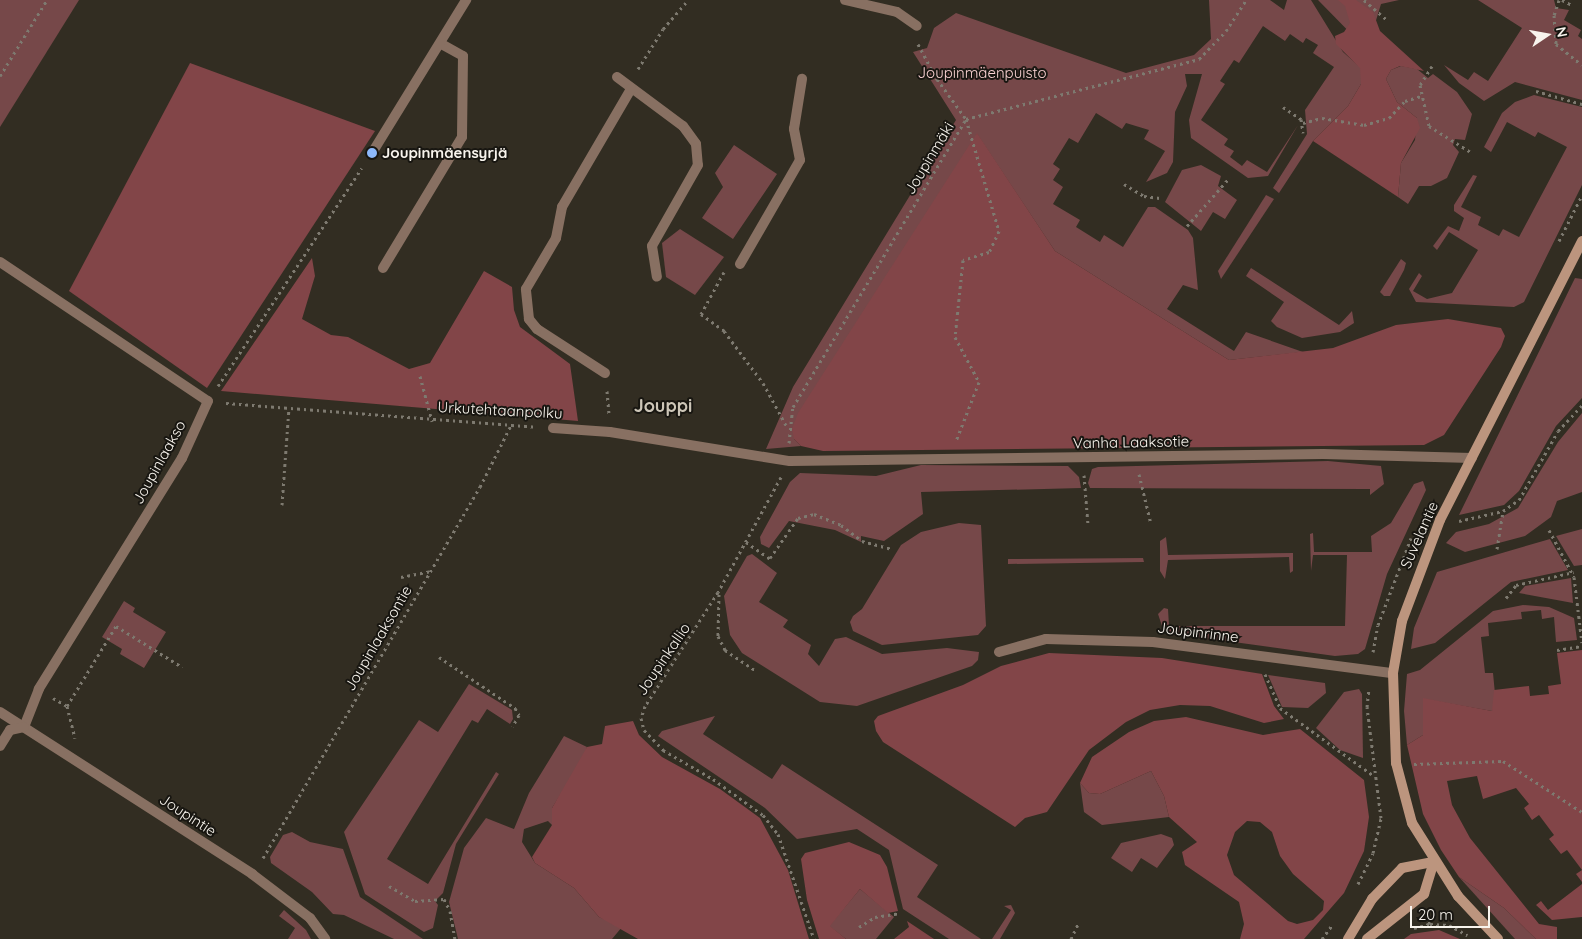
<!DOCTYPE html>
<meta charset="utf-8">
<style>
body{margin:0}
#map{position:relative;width:1582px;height:939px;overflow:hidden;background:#322d22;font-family:Quicksand,sans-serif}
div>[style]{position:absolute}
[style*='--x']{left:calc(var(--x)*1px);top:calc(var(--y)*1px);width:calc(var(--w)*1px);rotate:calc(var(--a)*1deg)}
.green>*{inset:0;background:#764849}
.forest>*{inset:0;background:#824548}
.path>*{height:3px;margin-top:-1.5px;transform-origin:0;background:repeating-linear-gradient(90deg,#7e7a70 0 2.5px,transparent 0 6.5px)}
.lane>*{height:10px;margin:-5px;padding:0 5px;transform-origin:5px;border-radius:5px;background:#887062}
.street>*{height:10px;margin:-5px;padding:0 5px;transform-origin:5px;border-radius:5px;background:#887062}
.secondary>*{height:10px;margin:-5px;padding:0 5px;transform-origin:5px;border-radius:5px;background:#bc957e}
.dots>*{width:14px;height:14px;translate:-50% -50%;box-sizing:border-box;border:2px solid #181611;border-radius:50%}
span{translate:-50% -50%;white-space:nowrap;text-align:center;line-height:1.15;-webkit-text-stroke:4px #181611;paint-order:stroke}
.park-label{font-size:15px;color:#fbd3d3}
.poi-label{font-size:15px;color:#f8f4ed;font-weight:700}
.left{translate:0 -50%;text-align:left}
.street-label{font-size:15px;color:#f8f4ed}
.quarter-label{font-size:18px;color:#cdc6b8;font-weight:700}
.north{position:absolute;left:1522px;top:10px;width:50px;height:50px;-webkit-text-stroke:4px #181611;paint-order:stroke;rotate:78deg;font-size:14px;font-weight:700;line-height:20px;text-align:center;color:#f8f4ed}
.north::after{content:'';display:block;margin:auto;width:18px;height:22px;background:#f8f4ed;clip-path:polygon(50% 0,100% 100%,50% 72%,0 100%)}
.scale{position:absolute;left:1410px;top:906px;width:80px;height:22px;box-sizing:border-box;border:2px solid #f8f4ed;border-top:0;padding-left:6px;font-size:15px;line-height:18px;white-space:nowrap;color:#f8f4ed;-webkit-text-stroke:4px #181611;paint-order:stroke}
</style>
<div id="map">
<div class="green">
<i style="clip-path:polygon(0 0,79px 0,0 127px)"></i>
<i style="clip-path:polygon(1209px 0,1270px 0,1284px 10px,1287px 0,1311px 0,1343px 52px,1361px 68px,1361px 84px,1348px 106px,1313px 141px,1279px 193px,1273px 188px,1307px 134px,1305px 110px,1334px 67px,1313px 53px,1318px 45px,1306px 38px,1303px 43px,1290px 34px,1285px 41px,1263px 26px,1239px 63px,1234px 60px,1220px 81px,1225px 84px,1201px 120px,1228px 139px,1224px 145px,1234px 151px,1230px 157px,1242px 166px,1247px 160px,1267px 172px,1298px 125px,1268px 176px,1248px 178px,1191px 138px,1189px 120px,1202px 74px,1185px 74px,1187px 86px,1175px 112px,1173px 162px,1167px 173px,1146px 182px,1165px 151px,1144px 139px,1149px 130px,1126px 123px,1122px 129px,1096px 113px,1078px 143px,1069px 138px,1053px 164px,1060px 169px,1053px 180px,1063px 187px,1053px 204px,1080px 220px,1076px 227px,1100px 242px,1104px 235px,1123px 247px,1148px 207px,1155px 207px,1188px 230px,1193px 238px,1198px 290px,1183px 285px,1167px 309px,1234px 351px,1246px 332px,1303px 352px,1229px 360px,1055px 251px,977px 134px,794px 439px,801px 446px,766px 449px,793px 387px,956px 120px,913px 52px,927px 48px,934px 28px,956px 13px,1126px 73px,1194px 55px,1211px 39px)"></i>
<i style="clip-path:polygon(1318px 0,1399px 0,1381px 4px,1367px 50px)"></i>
<i style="clip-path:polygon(1478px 0,1554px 0,1556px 8px,1569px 10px,1564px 20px,1581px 30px,1578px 36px,1582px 39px,1582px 100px,1515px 82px,1484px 101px,1459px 83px,1444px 65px,1468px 80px,1474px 72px,1488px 81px,1522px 28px)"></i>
<i style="clip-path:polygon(1401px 66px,1417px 69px,1428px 78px,1433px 74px,1457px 92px,1472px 114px,1465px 140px,1455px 139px,1453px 145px,1459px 152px,1447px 178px,1431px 186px,1419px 186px,1408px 204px,1398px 197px,1401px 163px,1415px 140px,1417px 118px,1397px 102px,1386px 79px,1391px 70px)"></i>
<i style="clip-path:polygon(1534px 95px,1582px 107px,1582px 185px,1524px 302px,1514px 307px,1416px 302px,1409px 289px,1419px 273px,1422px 276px,1413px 291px,1427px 299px,1452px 293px,1478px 250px,1449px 232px,1437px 250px,1433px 246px,1448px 226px,1459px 231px,1464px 218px,1454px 211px,1454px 205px,1473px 175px,1477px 176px,1461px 207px,1481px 217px,1478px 225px,1499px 236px,1503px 229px,1519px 237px,1567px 147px,1538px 132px,1535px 137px,1507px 122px,1491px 152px,1484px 147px,1502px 113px,1515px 102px)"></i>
<i style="clip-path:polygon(734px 145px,777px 174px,733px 239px,702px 218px,723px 187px,715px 173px)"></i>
<i style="clip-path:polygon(1201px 165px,1221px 176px,1218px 186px,1237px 200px,1225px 219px,1213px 212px,1201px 231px,1165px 202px,1182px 170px)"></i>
<i style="clip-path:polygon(1266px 195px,1274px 199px,1221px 279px,1218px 271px)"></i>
<i style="clip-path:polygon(680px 229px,724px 257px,695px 295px,666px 277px,662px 243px)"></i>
<i style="clip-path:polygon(1401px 259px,1406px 263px,1404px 270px,1390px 296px,1384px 296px,1380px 292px)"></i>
<i style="clip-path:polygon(1251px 268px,1339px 325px,1352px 311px,1354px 323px,1340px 332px,1302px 338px,1277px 327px,1271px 321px,1284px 302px,1246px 276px)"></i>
<i style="clip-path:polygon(1575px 278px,1582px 279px,1582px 398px,1556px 426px,1519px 491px,1504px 505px,1459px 515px)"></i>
<i style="clip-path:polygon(1582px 413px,1582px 492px,1557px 501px,1551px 517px,1525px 536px,1465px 552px,1446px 543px,1456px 532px,1489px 524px,1518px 508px,1558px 442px)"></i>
<i style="clip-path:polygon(1328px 461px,1381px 466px,1384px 484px,1370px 495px,1370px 489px,1090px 488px,1088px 483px,1092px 469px,1098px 467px)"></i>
<i style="clip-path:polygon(921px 465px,1068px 466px,1079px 477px,1081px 488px,921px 492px,923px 514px,884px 541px,861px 536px,861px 542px,835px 530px,789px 521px,769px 548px,761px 544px,760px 537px,790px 482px,800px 473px,876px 476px)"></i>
<i style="clip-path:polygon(1423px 481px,1426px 490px,1387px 574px,1365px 649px,1358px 654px,1335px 656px,1168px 633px,1163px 629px,1158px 614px,1164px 608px,1168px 609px,1169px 626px,1345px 626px,1347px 555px,1313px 555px,1311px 571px,1310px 534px,1313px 533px,1314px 552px,1372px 552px,1371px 536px,1391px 523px,1414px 484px)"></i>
<i style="clip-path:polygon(959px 523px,981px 525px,986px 626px,978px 635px,882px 645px,853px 631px,850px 622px,853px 616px,862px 609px,901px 545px,921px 532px)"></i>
<i style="clip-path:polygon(1582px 529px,1582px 565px,1574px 566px,1556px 536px)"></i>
<i style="clip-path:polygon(1166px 537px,1168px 555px,1293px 553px,1293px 571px,1290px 573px,1289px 557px,1168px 560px,1165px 579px,1160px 571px,1160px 541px)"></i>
<i style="clip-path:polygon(1550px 539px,1568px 570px,1511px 582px,1435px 643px,1411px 649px,1414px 628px,1437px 572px)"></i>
<i style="clip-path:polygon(752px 554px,777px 573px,759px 602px,788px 620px,783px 627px,811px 645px,808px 654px,819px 666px,835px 639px,846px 637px,882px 654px,947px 648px,979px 652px,978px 660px,972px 666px,857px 706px,820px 702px,742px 653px,730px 635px,724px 596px,747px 556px)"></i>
<i style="clip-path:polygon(1143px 558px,1144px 562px,1008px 564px,1008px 559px)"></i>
<i style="clip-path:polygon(1571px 578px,1573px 603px,1519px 593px,1525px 586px)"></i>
<i style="clip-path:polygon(124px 601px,135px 608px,133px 612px,166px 632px,144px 668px,120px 654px,122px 649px,102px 637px)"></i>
<i style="clip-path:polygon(1523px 605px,1549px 607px,1574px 618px,1577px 640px,1556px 642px,1554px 617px,1542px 619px,1541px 610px,1521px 612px,1522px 619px,1488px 623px,1489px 636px,1481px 637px,1485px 673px,1493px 673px,1496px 704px,1492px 711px,1424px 699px,1423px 735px,1407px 745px,1404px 711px,1407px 674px,1420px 670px,1493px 611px)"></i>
<i style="clip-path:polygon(1268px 675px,1325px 683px,1326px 693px,1308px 708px,1282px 707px)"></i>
<i style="clip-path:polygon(469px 684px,512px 710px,513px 719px,510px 724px,487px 709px,478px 723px,472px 720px,387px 859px,428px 884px,496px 772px,499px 774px,456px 844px,443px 893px,435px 901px,438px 905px,433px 928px,424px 932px,365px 894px,344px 832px,419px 720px,438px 732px)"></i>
<i style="clip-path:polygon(1359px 689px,1362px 694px,1363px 758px,1340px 750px,1316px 728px,1344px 692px)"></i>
<i style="clip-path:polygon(715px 716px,703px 734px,772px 779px,782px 764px,938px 865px,917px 897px,981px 939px,949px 939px,903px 909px,889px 850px,857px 829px,797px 839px,765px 808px,658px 736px,662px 731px)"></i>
<i style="clip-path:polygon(564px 736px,587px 747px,584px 757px,552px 808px,552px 825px,548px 821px,524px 829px,522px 842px,535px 863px,574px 888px,599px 917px,622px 927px,612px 939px,458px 939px,449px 902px,464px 848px,486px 818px,514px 829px,529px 793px)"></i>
<i style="clip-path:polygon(1151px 771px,1164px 796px,1169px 817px,1102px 825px,1084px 812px,1080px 783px,1089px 793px,1100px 794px)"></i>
<i style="clip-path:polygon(292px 832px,310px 842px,343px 849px,360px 897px,423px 939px,394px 939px,344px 915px,333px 914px,312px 892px,271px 863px,270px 857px,283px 835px)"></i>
<i style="clip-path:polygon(1161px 834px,1172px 838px,1174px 845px,1157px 868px,1141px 858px,1132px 872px,1111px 858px,1121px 843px)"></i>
<i style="clip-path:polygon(1459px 877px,1504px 908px,1536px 939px,1515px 939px)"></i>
<i style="clip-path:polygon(860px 889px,894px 917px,876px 939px,846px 939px,829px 926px)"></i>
<i style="clip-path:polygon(1011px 905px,1015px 913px,1000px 939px,992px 939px,1011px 910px,1004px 906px)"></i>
<i style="clip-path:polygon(284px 910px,306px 930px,311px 939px,288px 939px,295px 928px,279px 916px)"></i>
</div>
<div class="forest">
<i style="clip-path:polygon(1338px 0,1356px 0,1373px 12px,1380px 31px,1424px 71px,1400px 66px,1391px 70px,1386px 79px,1397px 102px,1417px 118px,1420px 128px,1401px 163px,1398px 197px,1313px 141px,1348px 106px,1361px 84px,1360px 68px,1336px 44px,1335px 36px,1344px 32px,1350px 23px,1345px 6px)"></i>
<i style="clip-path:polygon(190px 63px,375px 131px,207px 388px,69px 291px)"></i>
<i style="clip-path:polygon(977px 133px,1055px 251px,1229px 360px,1333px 348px,1396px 325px,1448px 319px,1501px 328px,1505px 336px,1501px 347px,1444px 435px,1424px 445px,823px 451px,801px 446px,794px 439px,792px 429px,798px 413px)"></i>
<i style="clip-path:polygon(312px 258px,315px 276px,302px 319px,331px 335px,348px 337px,409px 369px,430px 363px,484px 271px,512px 287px,514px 310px,520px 327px,570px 364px,578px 421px,221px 391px)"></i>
<i style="clip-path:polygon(1582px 650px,1582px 882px,1576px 874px,1582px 870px,1567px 850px,1561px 854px,1549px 839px,1554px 835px,1539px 815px,1532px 820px,1524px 808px,1529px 804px,1516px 788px,1483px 799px,1477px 776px,1447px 781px,1452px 805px,1470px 838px,1539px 924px,1557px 927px,1557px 939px,1536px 939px,1504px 908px,1459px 877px,1441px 850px,1423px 814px,1407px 745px,1423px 735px,1423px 698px,1492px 711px,1494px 690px,1529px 686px,1530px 696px,1549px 694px,1548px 686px,1561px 684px,1557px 653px)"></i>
<i style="clip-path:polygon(1049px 653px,1162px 658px,1262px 674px,1274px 706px,1284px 719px,1264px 723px,1210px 706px,1180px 705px,1150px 710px,1126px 722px,1089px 750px,1047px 812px,1025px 818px,1015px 827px,883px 742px,876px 731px,874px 721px,878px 716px,963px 685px,1001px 666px)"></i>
<i style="clip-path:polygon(evenodd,1186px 717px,1263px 735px,1300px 729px,1364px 780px,1369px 817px,1364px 851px,1344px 893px,1304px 939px,1240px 939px,1244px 924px,1239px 902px,1185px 865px,1182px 852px,1197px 842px,1169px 817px,1164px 796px,1151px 771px,1100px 794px,1089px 793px,1080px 783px,1092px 757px,1129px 732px,1154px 721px,1186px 717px,1247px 821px,1260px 822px,1272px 832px,1280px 856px,1293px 874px,1324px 901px,1323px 910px,1313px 920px,1297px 924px,1288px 921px,1234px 875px,1227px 855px,1235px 832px,1247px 821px)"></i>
<i style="clip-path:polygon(633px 721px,639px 735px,662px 757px,720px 789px,760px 818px,788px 870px,809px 939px,638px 939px,599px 917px,574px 888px,535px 863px,532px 857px,552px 825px,552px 808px,587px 747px,602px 744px,605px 726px)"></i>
<i style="clip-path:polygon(849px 842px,880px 855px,887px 867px,898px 911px,888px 913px,860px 889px,830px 926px,846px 939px,819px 939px,807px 900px,801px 859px,805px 853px)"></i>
<i style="clip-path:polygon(1582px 884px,1582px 917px,1552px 920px,1536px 905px,1541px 901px,1548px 910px)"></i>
<i style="clip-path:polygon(907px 921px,934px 939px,894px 939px,909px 927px)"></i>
<i style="clip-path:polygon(1439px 930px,1460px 939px,1404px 939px,1411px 934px)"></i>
</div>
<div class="path">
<i style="--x:1364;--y:0;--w:30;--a:41"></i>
<i style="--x:1559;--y:0;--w:16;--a:108"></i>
<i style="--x:1554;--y:15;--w:29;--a:86"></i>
<i style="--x:1556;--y:44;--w:33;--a:39"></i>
<i style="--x:1562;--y:0;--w:11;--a:27"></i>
<i style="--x:918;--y:44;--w:40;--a:62"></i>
<i style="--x:937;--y:79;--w:49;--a:54.1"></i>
<i style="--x:966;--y:119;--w:117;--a:73.6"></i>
<i style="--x:999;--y:231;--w:23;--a:115"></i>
<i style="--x:989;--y:252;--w:27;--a:163"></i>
<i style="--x:963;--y:260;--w:77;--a:95.9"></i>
<i style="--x:955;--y:337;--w:51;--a:61.9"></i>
<i style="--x:979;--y:382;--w:63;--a:111.3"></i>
<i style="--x:1432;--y:66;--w:22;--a:122"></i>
<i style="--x:1420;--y:85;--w:42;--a:77.6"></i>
<i style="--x:1429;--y:126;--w:51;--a:32.1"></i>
<i style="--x:638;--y:69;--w:47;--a:-58"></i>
<i style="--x:663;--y:29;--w:38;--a:-49"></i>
<i style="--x:0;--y:76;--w:89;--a:-58.3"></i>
<i style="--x:1536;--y:91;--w:48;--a:15.8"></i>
<i style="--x:1283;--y:107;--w:22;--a:34"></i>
<i style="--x:1301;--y:119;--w:14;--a:82"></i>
<i style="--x:1303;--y:123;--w:20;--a:-15"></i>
<i style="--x:1322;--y:118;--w:43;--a:9.5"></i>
<i style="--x:1364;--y:125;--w:26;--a:-16"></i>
<i style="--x:1389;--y:118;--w:23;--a:-47"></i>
<i style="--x:1405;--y:101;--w:17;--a:-17"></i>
<i style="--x:1124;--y:184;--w:23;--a:31"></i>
<i style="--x:1144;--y:196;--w:16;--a:7"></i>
<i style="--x:1187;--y:226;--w:65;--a:-48.7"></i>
<i style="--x:1559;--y:241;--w:51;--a:-63.4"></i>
<i style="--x:724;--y:272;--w:48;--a:118.7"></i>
<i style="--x:701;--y:314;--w:29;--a:36"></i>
<i style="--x:724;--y:331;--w:65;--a:53.1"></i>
<i style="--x:763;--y:383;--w:50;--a:61.4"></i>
<i style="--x:420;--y:376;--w:47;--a:75.1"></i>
<i style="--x:218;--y:386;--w:261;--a:-56.6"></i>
<i style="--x:607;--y:391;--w:23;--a:85"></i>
<i style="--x:226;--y:403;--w:311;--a:4.4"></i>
<i style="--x:789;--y:443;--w:36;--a:-84"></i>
<i style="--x:793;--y:407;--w:336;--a:-59"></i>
<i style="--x:966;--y:119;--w:241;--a:-14.4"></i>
<i style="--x:1199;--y:59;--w:39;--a:-46"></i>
<i style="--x:1226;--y:31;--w:37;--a:-57"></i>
<i style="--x:1139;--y:474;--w:51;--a:76.5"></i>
<i style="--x:1084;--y:475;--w:50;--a:85.4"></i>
<i style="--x:781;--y:477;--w:131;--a:118.7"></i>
<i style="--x:718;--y:592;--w:135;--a:122.6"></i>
<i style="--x:645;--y:706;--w:13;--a:108"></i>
<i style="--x:641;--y:718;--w:12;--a:76"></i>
<i style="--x:644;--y:730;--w:28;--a:46"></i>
<i style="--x:663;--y:750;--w:58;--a:30.1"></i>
<i style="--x:713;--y:779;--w:62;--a:35.8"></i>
<i style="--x:763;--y:815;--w:24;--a:52"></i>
<i style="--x:778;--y:834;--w:111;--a:71.1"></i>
<i style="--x:282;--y:505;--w:97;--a:-85.9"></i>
<i style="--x:1459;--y:521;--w:45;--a:-12.8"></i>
<i style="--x:1503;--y:511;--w:19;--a:-35"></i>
<i style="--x:1519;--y:500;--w:79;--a:-60.5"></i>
<i style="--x:1558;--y:431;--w:35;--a:-47"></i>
<i style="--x:1549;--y:530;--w:53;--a:62"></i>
<i style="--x:1574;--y:577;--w:66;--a:83.1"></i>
<i style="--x:746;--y:542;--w:32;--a:35"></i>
<i style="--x:1497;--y:549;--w:38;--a:-81"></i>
<i style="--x:770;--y:558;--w:49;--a:-55"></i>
<i style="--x:798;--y:518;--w:16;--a:-14"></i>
<i style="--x:814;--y:514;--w:29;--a:22"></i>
<i style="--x:841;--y:525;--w:26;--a:37"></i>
<i style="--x:862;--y:541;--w:30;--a:15"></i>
<i style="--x:401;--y:577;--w:31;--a:-11"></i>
<i style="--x:719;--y:594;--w:42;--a:91.4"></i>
<i style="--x:718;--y:636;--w:16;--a:63"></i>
<i style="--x:725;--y:650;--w:36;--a:34"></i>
<i style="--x:1506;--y:598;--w:16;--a:-52"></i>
<i style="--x:1516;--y:585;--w:59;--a:-12.6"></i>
<i style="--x:1557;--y:650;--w:25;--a:-9"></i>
<i style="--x:1373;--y:652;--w:27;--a:-80"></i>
<i style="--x:1378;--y:625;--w:93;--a:-69.2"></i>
<i style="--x:439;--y:657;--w:92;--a:33.9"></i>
<i style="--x:515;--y:708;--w:8;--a:60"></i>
<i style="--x:519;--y:715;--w:13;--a:119"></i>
<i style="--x:1265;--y:674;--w:37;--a:66"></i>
<i style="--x:1280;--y:708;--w:116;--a:35.9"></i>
<i style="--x:53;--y:698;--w:16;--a:30"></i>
<i style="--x:67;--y:706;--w:33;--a:76"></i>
<i style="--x:67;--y:706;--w:94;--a:-58.5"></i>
<i style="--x:116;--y:626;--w:78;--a:31.8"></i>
<i style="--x:1414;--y:764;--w:89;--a:-1.9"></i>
<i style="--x:1503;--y:761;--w:94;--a:32.8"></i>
<i style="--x:263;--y:858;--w:430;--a:-59.7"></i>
<i style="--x:480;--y:487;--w:69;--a:-63.4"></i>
<i style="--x:1358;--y:884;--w:34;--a:-64"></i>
<i style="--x:1373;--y:853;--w:36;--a:-77"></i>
<i style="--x:1381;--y:818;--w:112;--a:-97.2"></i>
<i style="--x:1367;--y:707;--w:19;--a:-84"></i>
<i style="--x:389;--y:886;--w:30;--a:30"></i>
<i style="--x:415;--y:901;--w:29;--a:-4"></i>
<i style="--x:444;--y:899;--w:13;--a:63"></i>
<i style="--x:450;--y:911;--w:28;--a:80"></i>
<i style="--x:1424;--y:917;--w:9;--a:49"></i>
<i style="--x:1430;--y:924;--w:19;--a:3"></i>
<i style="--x:1449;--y:925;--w:21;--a:29"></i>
<i style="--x:859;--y:927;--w:19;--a:-32"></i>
<i style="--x:875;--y:917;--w:26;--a:-9"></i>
<i style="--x:1414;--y:928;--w:16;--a:-15"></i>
<i style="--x:1071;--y:939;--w:19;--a:-65"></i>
<i style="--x:1322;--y:939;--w:17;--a:-54"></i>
</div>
<div class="lane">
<i style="--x:617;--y:77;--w:82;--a:36.6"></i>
<i style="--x:683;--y:126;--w:22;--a:54"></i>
<i style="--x:696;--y:144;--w:21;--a:85"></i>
<i style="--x:698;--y:165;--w:93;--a:119.6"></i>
<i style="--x:652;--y:246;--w:31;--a:81"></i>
<i style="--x:740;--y:264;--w:120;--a:-60"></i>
<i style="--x:800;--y:160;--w:32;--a:-101"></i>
<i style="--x:794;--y:129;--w:51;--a:-80.9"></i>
<i style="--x:383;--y:268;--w:153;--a:-58.9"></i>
<i style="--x:462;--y:137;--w:81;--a:-89.3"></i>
<i style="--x:463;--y:56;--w:26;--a:-151"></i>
<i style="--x:605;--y:373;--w:81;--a:-147.1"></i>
<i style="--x:537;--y:329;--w:13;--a:-129"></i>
<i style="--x:529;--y:319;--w:30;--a:-96"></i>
<i style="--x:526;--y:289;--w:59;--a:-59.5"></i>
<i style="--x:556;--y:238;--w:32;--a:-79"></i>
<i style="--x:562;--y:207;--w:137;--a:-59.7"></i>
</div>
<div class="street">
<i style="--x:845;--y:0;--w:53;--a:13"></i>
<i style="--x:897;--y:12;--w:24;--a:35"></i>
<i style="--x:372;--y:153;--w:180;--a:-58.4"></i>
<i style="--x:0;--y:262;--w:250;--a:33.8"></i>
<i style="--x:208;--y:401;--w:63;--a:114.5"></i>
<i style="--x:182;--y:458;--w:272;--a:121.8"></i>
<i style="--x:39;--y:689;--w:41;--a:111.5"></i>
<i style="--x:553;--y:428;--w:57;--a:4"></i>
<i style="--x:610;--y:432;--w:182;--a:9.2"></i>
<i style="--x:790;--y:461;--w:533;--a:-0.75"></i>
<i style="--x:1323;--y:454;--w:149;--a:1.5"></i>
<i style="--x:999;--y:652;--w:49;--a:-15.5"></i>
<i style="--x:1046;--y:639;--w:107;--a:1.6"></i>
<i style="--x:1153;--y:642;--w:242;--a:7.4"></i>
<i style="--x:0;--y:712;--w:300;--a:32.7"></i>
<i style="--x:252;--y:874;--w:73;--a:37.2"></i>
<i style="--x:310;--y:918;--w:26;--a:54"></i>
<i style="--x:0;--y:746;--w:19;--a:-58"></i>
<i style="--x:10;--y:730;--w:14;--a:-12"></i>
</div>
<div class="secondary">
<i style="--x:1348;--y:939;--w:47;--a:-59"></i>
<i style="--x:1372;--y:899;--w:43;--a:-45.9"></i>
<i style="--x:1402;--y:868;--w:33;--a:-11"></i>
<i style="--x:1367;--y:939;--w:73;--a:-38.3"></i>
<i style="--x:1424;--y:894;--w:34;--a:-73"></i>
<i style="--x:1498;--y:939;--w:59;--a:-132.9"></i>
<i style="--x:1458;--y:896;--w:86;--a:-122.2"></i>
<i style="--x:1412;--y:823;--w:62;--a:-104.9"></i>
<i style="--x:1396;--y:763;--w:90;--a:-91.9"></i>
<i style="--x:1393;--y:673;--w:53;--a:-80.2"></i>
<i style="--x:1402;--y:621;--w:108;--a:-69.4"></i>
<i style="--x:1440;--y:520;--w:313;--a:-63"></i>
</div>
<div class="dots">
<i style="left:372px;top:153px;background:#8db9fc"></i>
</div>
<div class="park-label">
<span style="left:982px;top:73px">Joupinmäenpuisto</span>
</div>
<div class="poi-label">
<span class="left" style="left:382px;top:153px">Joupinmäensyrjä</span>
</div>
<div class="street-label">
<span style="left:929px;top:158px;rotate:-59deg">Joupinmäki</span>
<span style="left:500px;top:410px;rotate:3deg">Urkutehtaanpolku</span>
<span style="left:1131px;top:442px;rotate:-1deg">Vanha Laaksotie</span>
<span style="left:159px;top:462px;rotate:-61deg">Joupinlaakso</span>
<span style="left:1419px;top:535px;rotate:-66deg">Suvelantie</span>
<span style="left:1198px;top:632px;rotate:7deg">Joupinrinne</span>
<span style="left:378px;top:638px;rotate:-60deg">Joupinlaaksontie</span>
<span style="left:663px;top:659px;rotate:-56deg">Joupinkallio</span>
<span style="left:188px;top:815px;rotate:33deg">Joupintie</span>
</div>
<div class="quarter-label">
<span style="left:663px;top:406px">Jouppi</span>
</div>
<div class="north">N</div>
<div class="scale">20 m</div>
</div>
